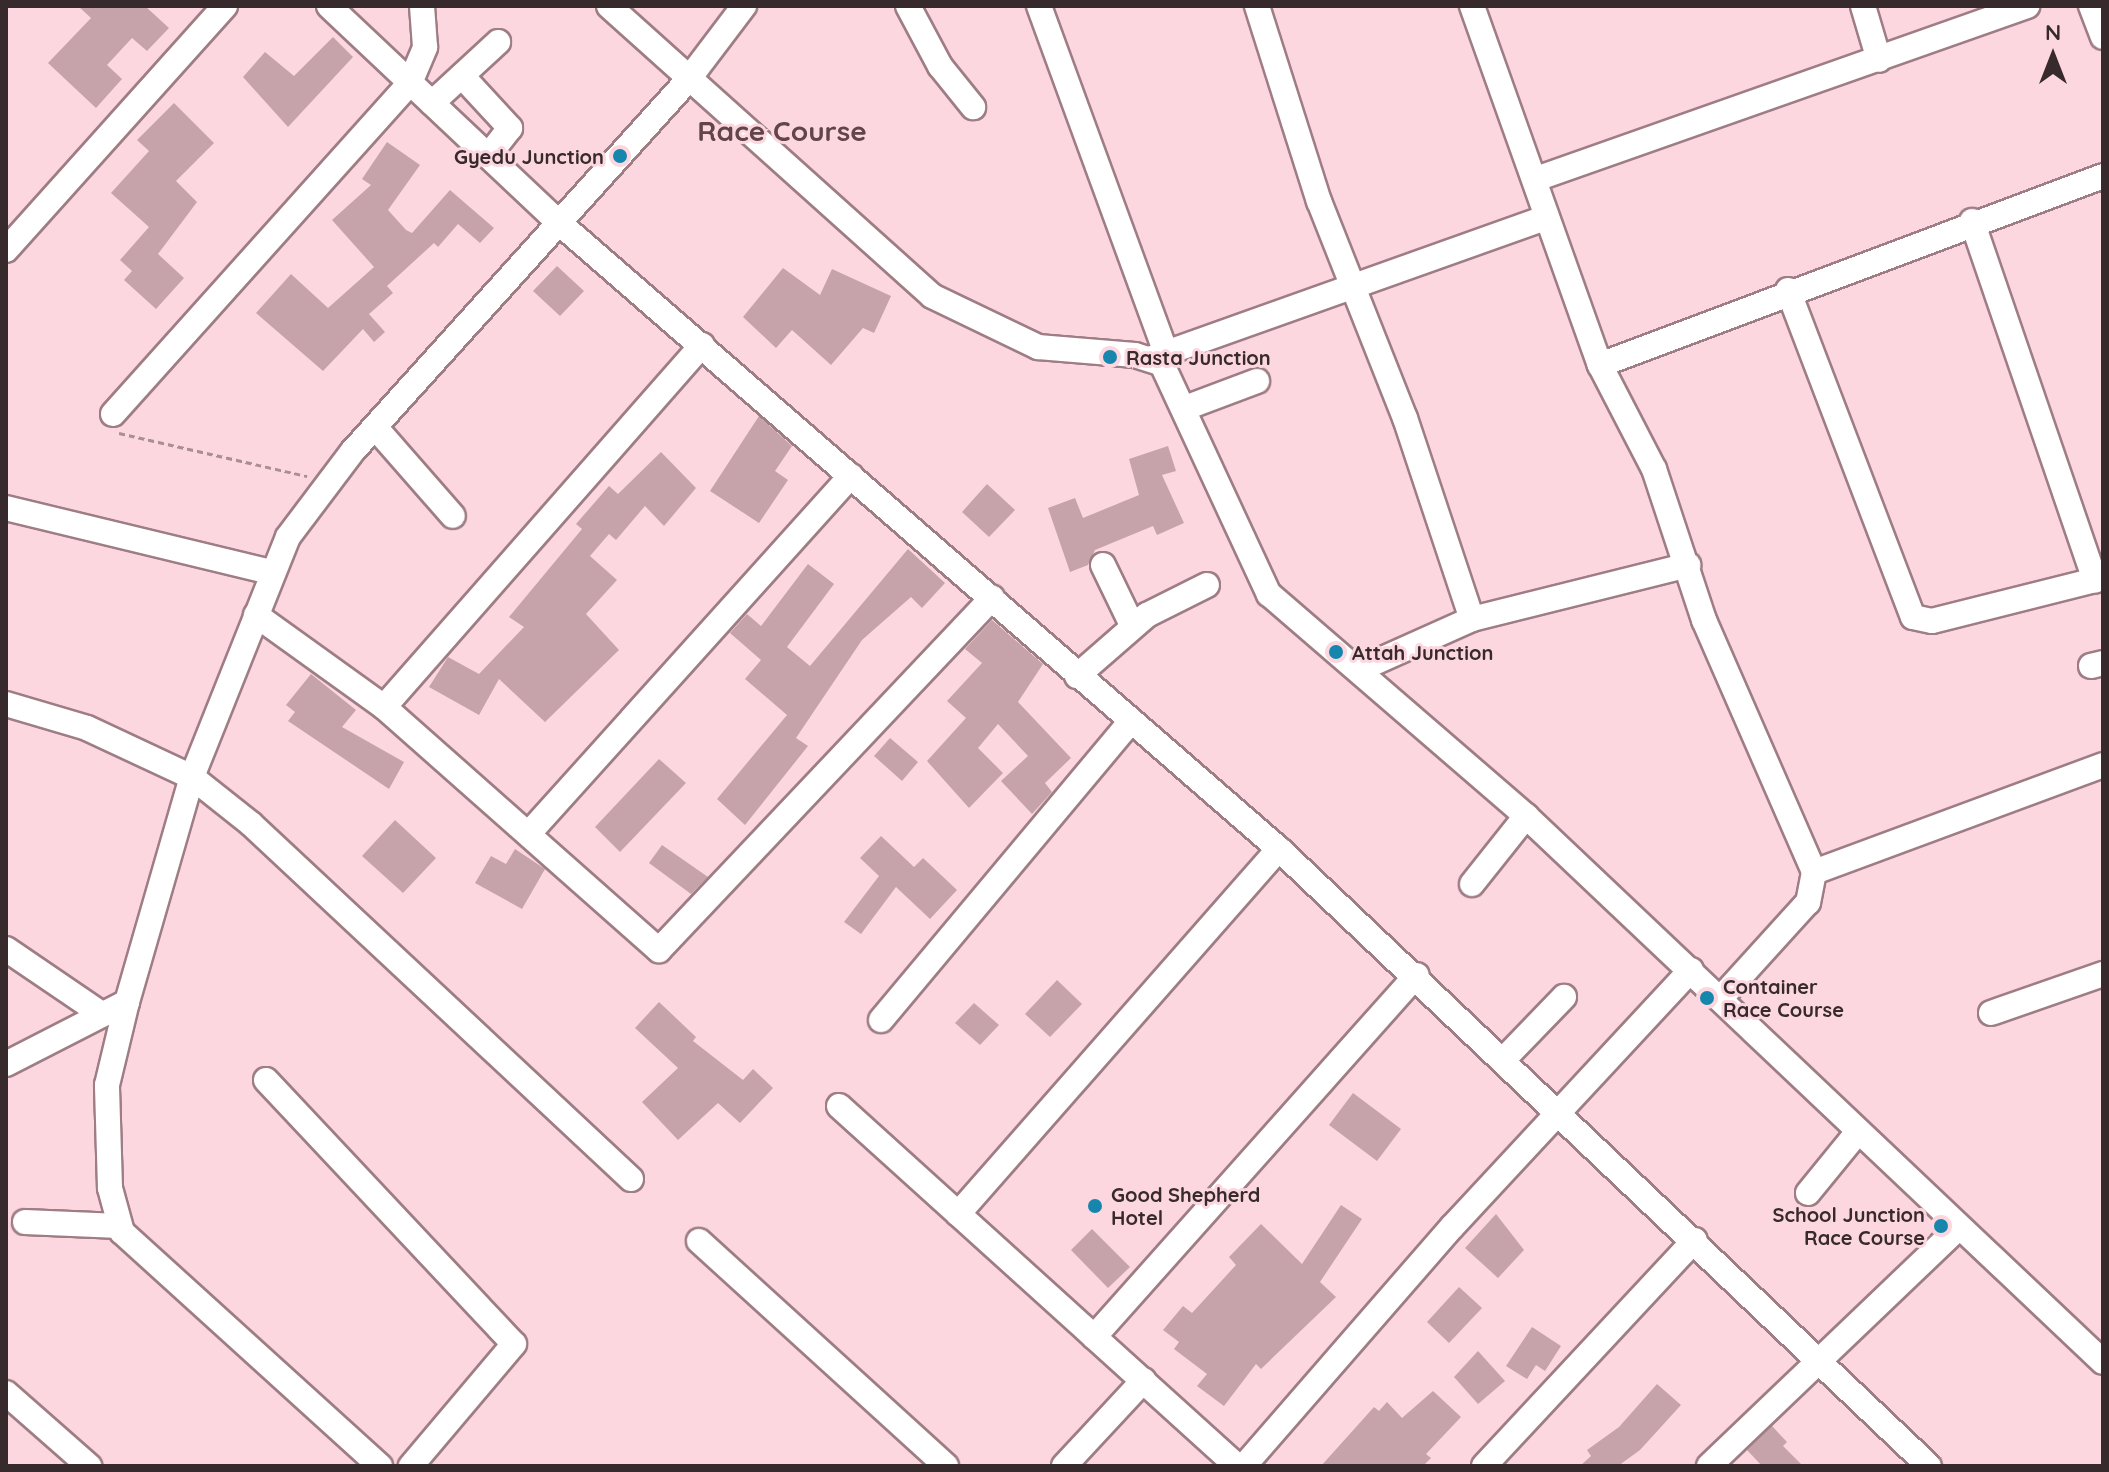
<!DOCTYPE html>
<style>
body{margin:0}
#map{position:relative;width:2109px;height:1472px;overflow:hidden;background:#fcd7df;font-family:Quicksand,sans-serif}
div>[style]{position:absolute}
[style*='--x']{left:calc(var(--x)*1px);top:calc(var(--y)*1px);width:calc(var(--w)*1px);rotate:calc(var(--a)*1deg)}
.building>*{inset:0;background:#c6a3aa}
.path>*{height:3px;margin-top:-1.5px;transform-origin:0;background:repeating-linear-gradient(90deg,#a98e94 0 6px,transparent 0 10px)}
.roads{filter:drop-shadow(2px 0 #9e7d84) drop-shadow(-2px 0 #9e7d84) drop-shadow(0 2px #9e7d84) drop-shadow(0 -2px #9e7d84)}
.minor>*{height:24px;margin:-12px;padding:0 12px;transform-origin:12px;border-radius:12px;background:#fff}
.dots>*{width:22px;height:22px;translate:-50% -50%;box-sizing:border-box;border:4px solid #fcd7df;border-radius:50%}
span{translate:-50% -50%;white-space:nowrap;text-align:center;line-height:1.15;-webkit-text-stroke:6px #fcd7df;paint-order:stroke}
.poi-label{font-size:20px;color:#372a2d;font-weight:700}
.right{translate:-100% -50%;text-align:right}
.left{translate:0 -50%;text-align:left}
.district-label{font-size:28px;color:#62444b;font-weight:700}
.frame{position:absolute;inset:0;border:8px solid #372a2d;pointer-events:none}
.north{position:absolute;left:2013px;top:16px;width:80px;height:80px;-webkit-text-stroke:6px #fcd7df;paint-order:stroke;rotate:0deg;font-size:22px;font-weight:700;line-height:32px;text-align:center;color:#372a2d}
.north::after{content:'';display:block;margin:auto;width:28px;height:36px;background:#372a2d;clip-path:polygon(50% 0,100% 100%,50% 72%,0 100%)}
</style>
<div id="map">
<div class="building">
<i style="clip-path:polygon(78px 6px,145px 6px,169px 28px,147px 51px,132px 38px,107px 65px,122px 79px,96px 108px,48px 63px,91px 18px)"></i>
<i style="clip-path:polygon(333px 37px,353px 57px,288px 127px,243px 77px,265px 52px,294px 76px)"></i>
<i style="clip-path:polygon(174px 103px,214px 143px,176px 181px,197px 202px,158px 254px,184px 278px,156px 309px,124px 280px,132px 271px,120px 260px,149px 227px,111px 193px,149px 151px,137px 140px)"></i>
<i style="clip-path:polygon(387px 142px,420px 165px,388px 210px,406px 230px,412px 233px,450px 190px,494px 228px,480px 243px,458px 224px,438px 247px,434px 243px,387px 286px,393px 293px,369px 314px,385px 332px,374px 342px,363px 329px,323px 371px,256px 313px,291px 274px,328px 308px,374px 267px,332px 220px,371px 185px,362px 179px)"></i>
<i style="clip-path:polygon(557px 266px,584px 291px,560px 316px,533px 291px)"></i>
<i style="clip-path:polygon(783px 268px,820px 295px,832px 269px,891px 296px,874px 333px,863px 328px,831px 365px,792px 330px,776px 348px,743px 317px)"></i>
<i style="clip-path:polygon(759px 416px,792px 446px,775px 471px,788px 480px,759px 523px,710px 491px)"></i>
<i style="clip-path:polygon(1168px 446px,1176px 471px,1162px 475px,1184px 523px,1157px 535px,1153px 526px,1095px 550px,1088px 565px,1070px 572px,1048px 508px,1075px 498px,1083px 518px,1139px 495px,1129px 459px)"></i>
<i style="clip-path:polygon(661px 452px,696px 488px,664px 526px,645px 506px,616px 540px,609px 534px,590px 556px,617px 580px,586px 614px,619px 650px,545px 722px,499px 679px,479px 715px,429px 687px,448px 657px,479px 674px,524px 627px,509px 617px,582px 529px,576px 524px,609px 486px,618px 494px)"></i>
<i style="clip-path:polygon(987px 484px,1015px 510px,989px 537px,962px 512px)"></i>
<i style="clip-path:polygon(908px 549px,945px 583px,922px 608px,911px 597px,862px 640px,796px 738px,808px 746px,745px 825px,717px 799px,787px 715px,745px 679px,761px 660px,730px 633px,747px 614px,761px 626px,808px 564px,834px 584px,787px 647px,810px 666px)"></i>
<i style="clip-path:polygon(992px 620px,1043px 664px,1018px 702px,1071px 758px,1045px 783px,1052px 792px,1032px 814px,1001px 781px,1028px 756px,998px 724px,978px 748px,1003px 773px,969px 808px,927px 761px,966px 718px,947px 701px,982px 663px,965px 649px)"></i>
<i style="clip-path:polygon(311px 674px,356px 710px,342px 727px,404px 762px,389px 789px,288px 721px,295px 712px,286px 705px)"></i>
<i style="clip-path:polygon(890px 738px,918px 762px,902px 781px,874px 756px)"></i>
<i style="clip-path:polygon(659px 759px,686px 783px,620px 852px,595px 827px)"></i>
<i style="clip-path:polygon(395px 820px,436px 858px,403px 893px,362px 856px)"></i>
<i style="clip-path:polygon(881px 836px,914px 867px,923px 858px,957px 890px,930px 919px,896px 887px,861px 934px,844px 922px,879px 876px,860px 858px)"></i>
<i style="clip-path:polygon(662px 845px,708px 877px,691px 894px,649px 863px)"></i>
<i style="clip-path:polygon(515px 849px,545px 869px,522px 909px,475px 883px,491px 856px,506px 864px)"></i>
<i style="clip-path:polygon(1057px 980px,1082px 1004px,1050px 1037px,1025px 1014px)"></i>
<i style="clip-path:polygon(659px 1002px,696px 1037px,693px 1041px,743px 1080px,753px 1069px,773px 1088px,740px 1123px,718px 1103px,678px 1140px,642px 1102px,678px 1068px,635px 1028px)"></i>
<i style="clip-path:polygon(974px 1003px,999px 1025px,980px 1045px,955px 1023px)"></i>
<i style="clip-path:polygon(1353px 1093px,1401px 1129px,1377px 1161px,1329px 1125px)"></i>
<i style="clip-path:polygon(1341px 1205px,1362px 1219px,1320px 1282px,1336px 1297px,1261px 1369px,1256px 1364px,1224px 1406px,1197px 1386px,1207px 1374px,1174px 1349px,1179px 1342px,1163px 1330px,1183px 1306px,1192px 1313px,1236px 1265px,1229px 1257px,1261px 1224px,1302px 1264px)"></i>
<i style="clip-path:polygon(1496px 1214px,1524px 1250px,1498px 1278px,1465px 1248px)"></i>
<i style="clip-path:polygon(1092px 1229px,1130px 1267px,1108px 1288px,1071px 1250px)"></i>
<i style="clip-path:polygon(1459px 1287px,1482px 1308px,1449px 1343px,1427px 1322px)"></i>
<i style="clip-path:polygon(1532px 1327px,1561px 1346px,1545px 1371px,1536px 1365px,1527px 1379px,1506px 1366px)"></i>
<i style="clip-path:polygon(1478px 1351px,1505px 1381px,1478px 1404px,1454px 1377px)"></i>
<i style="clip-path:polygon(1657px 1384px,1681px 1405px,1640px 1450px,1618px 1466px,1580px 1466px,1591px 1456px,1587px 1450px,1619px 1427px)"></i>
<i style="clip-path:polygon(1433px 1391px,1461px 1417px,1426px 1454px,1431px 1458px,1423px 1466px,1321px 1466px,1374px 1407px,1379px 1411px,1387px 1402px,1402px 1418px)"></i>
<i style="clip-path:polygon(1772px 1426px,1787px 1442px,1783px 1446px,1803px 1466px,1762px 1466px,1747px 1450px)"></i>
</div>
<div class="path">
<i style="--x:119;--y:433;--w:193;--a:12.9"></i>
</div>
<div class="roads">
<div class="minor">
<i style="--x:329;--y:6;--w:313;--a:43.3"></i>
<i style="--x:557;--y:221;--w:957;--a:41.02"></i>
<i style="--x:1279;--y:849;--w:896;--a:43.51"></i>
<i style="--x:609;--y:6;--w:434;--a:41.9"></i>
<i style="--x:932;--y:296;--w:118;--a:25.7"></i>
<i style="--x:1038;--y:347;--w:97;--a:4.7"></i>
<i style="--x:1135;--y:355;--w:28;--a:18"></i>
<i style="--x:1162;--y:364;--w:254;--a:65.1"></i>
<i style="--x:1269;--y:594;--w:340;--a:40.8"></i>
<i style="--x:1526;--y:816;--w:794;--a:43.42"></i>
<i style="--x:908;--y:6;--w:68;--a:61.9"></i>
<i style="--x:940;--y:66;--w:53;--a:51.2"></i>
<i style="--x:1039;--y:6;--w:370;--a:69.9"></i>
<i style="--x:1257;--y:6;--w:205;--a:72.4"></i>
<i style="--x:1319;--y:201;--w:233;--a:68.4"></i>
<i style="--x:1405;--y:418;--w:212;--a:71.6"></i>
<i style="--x:1472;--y:619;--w:123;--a:155.9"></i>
<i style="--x:1472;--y:6;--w:381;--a:70.4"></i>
<i style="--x:1600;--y:365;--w:117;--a:62.6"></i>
<i style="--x:1654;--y:469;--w:159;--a:71.7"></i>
<i style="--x:1704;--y:620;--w:275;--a:66.4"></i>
<i style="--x:1814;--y:872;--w:31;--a:101"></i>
<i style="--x:1808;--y:902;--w:131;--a:132.2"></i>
<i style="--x:1863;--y:6;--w:56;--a:73.5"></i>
<i style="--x:2091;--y:6;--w:33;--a:69"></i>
<i style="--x:462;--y:76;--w:71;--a:47.3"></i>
<i style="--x:510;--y:128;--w:36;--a:128"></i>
<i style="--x:432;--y:103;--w:90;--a:-42.7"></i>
<i style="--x:1536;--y:179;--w:521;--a:-19.41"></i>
<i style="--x:1972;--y:221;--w:380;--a:71.1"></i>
<i style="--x:6;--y:250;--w:328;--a:-48.1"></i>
<i style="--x:1788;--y:290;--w:350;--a:69.1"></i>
<i style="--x:1913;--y:617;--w:19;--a:12"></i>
<i style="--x:1932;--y:621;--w:176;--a:-14.1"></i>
<i style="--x:1152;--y:358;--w:419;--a:-19.6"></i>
<i style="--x:1600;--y:365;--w:537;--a:-20.59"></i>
<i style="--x:1185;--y:408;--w:77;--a:-20.6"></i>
<i style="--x:113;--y:414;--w:445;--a:-48.1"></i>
<i style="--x:410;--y:83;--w:39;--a:-67"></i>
<i style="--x:425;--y:47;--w:41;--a:-94.2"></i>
<i style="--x:375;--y:427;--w:118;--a:48.8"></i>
<i style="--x:6;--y:508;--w:272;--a:13.6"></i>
<i style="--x:1103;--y:565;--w:67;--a:64.2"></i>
<i style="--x:256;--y:615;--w:158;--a:35.7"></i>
<i style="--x:384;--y:707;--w:367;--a:41.5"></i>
<i style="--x:659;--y:950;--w:485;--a:-46.6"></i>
<i style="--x:1472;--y:619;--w:223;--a:-14"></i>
<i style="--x:2091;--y:666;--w:12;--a:-14"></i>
<i style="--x:1077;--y:676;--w:93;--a:-41.1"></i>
<i style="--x:1147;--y:615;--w:67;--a:-26.6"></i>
<i style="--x:6;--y:704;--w:84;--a:16.5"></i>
<i style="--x:87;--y:728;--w:116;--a:25"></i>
<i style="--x:192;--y:777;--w:75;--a:38.5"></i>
<i style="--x:251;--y:824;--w:520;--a:43.05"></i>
<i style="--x:384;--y:707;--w:482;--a:-48.7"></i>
<i style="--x:531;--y:831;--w:478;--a:-48"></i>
<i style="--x:1814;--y:872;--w:308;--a:-20.3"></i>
<i style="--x:1472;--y:884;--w:87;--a:-51.5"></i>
<i style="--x:6;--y:949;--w:114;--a:34.2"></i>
<i style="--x:1991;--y:1013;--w:119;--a:-19.2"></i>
<i style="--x:881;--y:1020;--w:390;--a:-50.1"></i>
<i style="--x:1505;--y:1058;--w:85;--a:-46"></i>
<i style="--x:6;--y:1064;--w:136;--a:-27.1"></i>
<i style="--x:266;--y:1080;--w:362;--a:46.8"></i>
<i style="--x:514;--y:1344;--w:160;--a:130.2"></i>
<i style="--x:839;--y:1106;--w:537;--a:42.13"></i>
<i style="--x:1808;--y:1193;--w:77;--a:-50.8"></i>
<i style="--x:958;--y:1214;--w:486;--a:-48.7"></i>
<i style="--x:25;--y:1222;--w:94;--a:2.4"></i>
<i style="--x:699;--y:1241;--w:334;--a:42.3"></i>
<i style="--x:1094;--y:1337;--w:485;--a:-48.3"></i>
<i style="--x:6;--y:1393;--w:111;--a:41.3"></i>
<i style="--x:380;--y:1466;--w:348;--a:-137.8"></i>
<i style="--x:122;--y:1232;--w:46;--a:-105.3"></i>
<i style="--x:110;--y:1188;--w:103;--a:-91.7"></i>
<i style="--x:107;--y:1085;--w:85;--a:-76.5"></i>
<i style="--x:127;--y:1002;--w:234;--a:-73.9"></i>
<i style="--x:192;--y:777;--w:258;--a:-68.2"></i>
<i style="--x:288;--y:537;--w:106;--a:-53"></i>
<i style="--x:352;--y:452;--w:501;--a:-47.91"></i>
<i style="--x:688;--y:80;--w:93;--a:-52.9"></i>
<i style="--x:1064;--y:1466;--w:117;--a:-47.1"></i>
<i style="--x:1244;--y:1466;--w:317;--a:-49"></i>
<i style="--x:1452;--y:1227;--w:351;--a:-47.1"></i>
<i style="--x:1484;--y:1466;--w:309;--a:-47"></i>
<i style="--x:1709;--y:1466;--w:343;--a:-43.7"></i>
</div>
</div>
<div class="dots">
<i style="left:620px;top:156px;background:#1786ad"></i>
<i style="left:1110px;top:357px;background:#1786ad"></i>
<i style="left:1336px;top:652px;background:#1786ad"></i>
<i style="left:1707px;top:998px;background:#1786ad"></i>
<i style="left:1095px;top:1206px;background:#1786ad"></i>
<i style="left:1941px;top:1226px;background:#1786ad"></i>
</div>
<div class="poi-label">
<span class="right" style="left:604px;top:156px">Gyedu Junction</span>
<span class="left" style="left:1126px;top:357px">Rasta Junction</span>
<span class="left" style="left:1352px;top:652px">Attah Junction</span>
<span class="left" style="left:1723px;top:998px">Container<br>Race Course</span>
<span class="left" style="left:1111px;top:1206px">Good Shepherd<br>Hotel</span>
<span class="right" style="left:1925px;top:1226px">School Junction<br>Race Course</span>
</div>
<div class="district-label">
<span style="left:782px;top:131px">Race Course</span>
</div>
<div class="frame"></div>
<div class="north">N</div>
</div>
